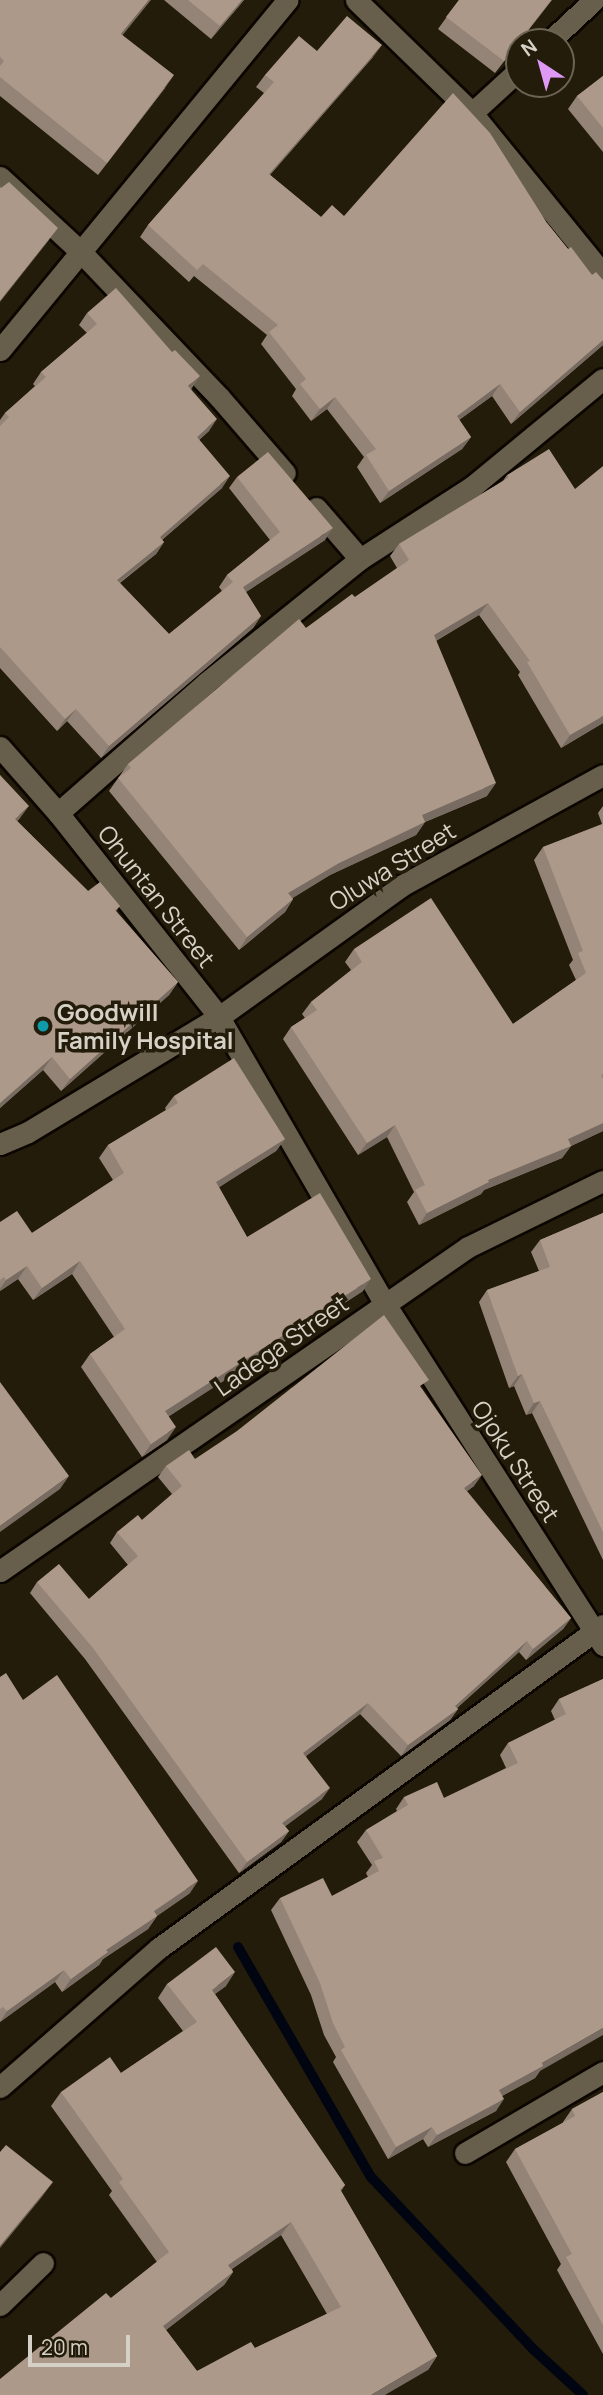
<!DOCTYPE html>
<style>
body{margin:0}
#map{position:relative;width:603px;height:2395px;overflow:hidden;background:#231c0a;font-family:Manrope,sans-serif}
div>[style]{position:absolute}
[style*='--x']{left:calc(var(--x)*1px);top:calc(var(--y)*1px);width:calc(var(--w)*1px);rotate:calc(var(--a)*1deg)}
.stream>*{height:10px;margin:-5px;padding:0 5px;transform-origin:5px;border-radius:5px;background:#000511}
.roads{filter:drop-shadow(2px 0 #0c0600) drop-shadow(-2px 0 #0c0600) drop-shadow(0 2px #0c0600) drop-shadow(0 -2px #0c0600)}
.minor>*{height:21px;margin:-10.5px;padding:0 10.5px;transform-origin:10.5px;border-radius:10.5px;background:#675f4b}
.wall>*{inset:0;background:#948477}
.shaded-wall>*{inset:0;background:#786b61}
.building>*{inset:0;background:#ac998a}
.dots>*{width:19px;height:19px;translate:-50% -50%;box-sizing:border-box;border:4px solid #231c0a;border-radius:50%}
span{translate:-50% -50%;white-space:nowrap;text-align:center;line-height:1.15;-webkit-text-stroke:7px #231c0a;paint-order:stroke}
.street-label{font-size:24px;color:#d6d1c6}
.poi-label{font-size:24px;color:#d6d1c6;font-weight:700}
.left{translate:0 -50%;text-align:left}
.north{position:absolute;left:505px;top:28px;width:70px;height:70px;box-sizing:border-box;background:#231c0a;border:2px solid #6b6455;border-radius:50%;rotate:324deg;font-size:19px;font-weight:700;line-height:28px;text-align:center;color:#d6d1c6}
.north::after{content:'';display:block;margin:auto;width:24px;height:32px;background:#dd99f3;clip-path:polygon(50% 0,100% 100%,50% 72%,0 100%)}
.scale{position:absolute;left:28px;top:2335px;width:102px;height:32px;box-sizing:border-box;border:4px solid #d6d1c6;border-top:0;padding-left:9px;font-size:21px;line-height:24px;white-space:nowrap;color:#d6d1c6;-webkit-text-stroke:5px #231c0a;paint-order:stroke}
</style>
<div id="map">
<div class="stream">
<i style="--x:238;--y:1947;--w:266;--a:60"></i>
<i style="--x:371;--y:2177;--w:236;--a:46.7"></i>
<i style="--x:533;--y:2349;--w:68;--a:42.6"></i>
</div>
<div class="roads">
<div class="minor">
<i style="--x:356;--y:0;--w:162;--a:44.2"></i>
<i style="--x:472;--y:113;--w:208;--a:50.9"></i>
<i style="--x:549;--y:42;--w:62;--a:-43"></i>
<i style="--x:472;--y:113;--w:64;--a:-42.5"></i>
<i style="--x:0;--y:177;--w:109;--a:42.8"></i>
<i style="--x:80;--y:251;--w:203;--a:46.4"></i>
<i style="--x:220;--y:398;--w:99;--a:49.1"></i>
<i style="--x:0;--y:350;--w:453;--a:-50.6"></i>
<i style="--x:316;--y:508;--w:67;--a:49.2"></i>
<i style="--x:0;--y:747;--w:88;--a:48.7"></i>
<i style="--x:58;--y:813;--w:260;--a:51.7"></i>
<i style="--x:219;--y:1017;--w:332;--a:60"></i>
<i style="--x:385;--y:1304;--w:405;--a:57.4"></i>
<i style="--x:58;--y:813;--w:198;--a:-41.3"></i>
<i style="--x:207;--y:682;--w:196;--a:-38.8"></i>
<i style="--x:360;--y:559;--w:135;--a:-32.9"></i>
<i style="--x:473;--y:486;--w:168;--a:-39.5"></i>
<i style="--x:0;--y:1144;--w:30;--a:-23"></i>
<i style="--x:28;--y:1132;--w:223;--a:-31.1"></i>
<i style="--x:219;--y:1017;--w:224;--a:-35.7"></i>
<i style="--x:401;--y:886;--w:230;--a:-28.8"></i>
<i style="--x:0;--y:1571;--w:569;--a:-34.7"></i>
<i style="--x:468;--y:1247;--w:150;--a:-26.1"></i>
<i style="--x:0;--y:2087;--w:211;--a:-41.2"></i>
<i style="--x:159;--y:1948;--w:549;--a:-36.04"></i>
<i style="--x:465;--y:2153;--w:160;--a:-30.4"></i>
<i style="--x:0;--y:2305;--w:60;--a:-44.3"></i>
</div>
</div>
<div class="wall">
<i style="clip-path:polygon(0 0,122px 35px,165px 88px,98px 175px,0 96px)"></i>
<i style="clip-path:polygon(164px 0,244px 0,211px 39px)"></i>
<i style="clip-path:polygon(459px 0,552px 0,495px 73px,438px 29px)"></i>
<i style="clip-path:polygon(317px 51px,373px 57px,270px 175px,321px 217px,344px 216px,547px 223px,568px 249px,592px 275px,603px 280px,603px 345px,511px 424px,492px 396px,459px 420px,471px 437px,462px 449px,380px 503px,357px 467px,364px 457px,327px 409px,311px 421px,292px 396px,296px 389px,261px 344px,267px 335px,194px 276px,189px 282px,140px 237px,148px 225px,264px 93px,256px 87px,265px 75px)"></i>
<i style="clip-path:polygon(603px 76px,603px 152px,568px 109px,577px 96px)"></i>
<i style="clip-path:polygon(87px 313px,192px 388px,191px 389px,209px 431px,199px 440px,222px 488px,162px 540px,164px 542px,156px 554px,120px 583px,169px 634px,222px 591px,219px 587px,227px 575px,270px 540px,229px 488px,237px 477px,325px 540px,246px 592px,261px 616px,253px 628px,101px 758px,67px 721px,57px 731px,0 668px,0 420px,5px 413px,35px 386px,33px 384px,41px 372px,87px 333px,79px 325px)"></i>
<i style="clip-path:polygon(507px 475px,603px 723px,561px 748px,518px 675px,520px 672px,479px 615px,436px 641px,487px 796px,425px 822px,416px 835px,330px 875px,292px 898px,293px 899px,285px 912px,239px 950px,109px 791px,128px 764px,306px 628px,355px 597px,397px 568px,390px 556px,399px 544px,503px 481px)"></i>
<i style="clip-path:polygon(0 775px,20px 818px,17px 821px,88px 891px,120px 906px,116px 911px,178px 982px,169px 995px,61px 1091px,43px 1070px,0 1108px)"></i>
<i style="clip-path:polygon(603px 806px,603px 1131px,571px 1146px,562px 1158px,484px 1190px,481px 1194px,419px 1225px,407px 1202px,414px 1192px,387px 1137px,358px 1155px,283px 1039px,291px 1027px,305px 1018px,302px 1014px,311px 1002px,351px 970px,345px 962px,354px 949px,513px 1024px,576px 980px,569px 965px,573px 960px,534px 860px,543px 847px,602px 824px,598px 813px)"></i>
<i style="clip-path:polygon(174px 1096px,285px 1139px,276px 1151px,219px 1187px,247px 1237px,363px 1291px,169px 1416px,167px 1440px,142px 1457px,81px 1367px,90px 1354px,114px 1337px,72px 1274px,33px 1300px,18px 1279px,0 1291px,0 1222px,32px 1233px,113px 1180px,99px 1158px,108px 1145px,166px 1110px,165px 1108px)"></i>
<i style="clip-path:polygon(603px 1213px,603px 1560px,532px 1413px,526px 1415px,514px 1386px,509px 1388px,479px 1302px,487px 1290px,539px 1271px,531px 1252px,540px 1240px)"></i>
<i style="clip-path:polygon(422px 1389px,474px 1486px,467px 1491px,571px 1618px,563px 1629px,526px 1660px,519px 1652px,457px 1708px,458px 1709px,450px 1720px,401px 1756px,360px 1714px,306px 1756px,322px 1799px,285px 1826px,289px 1831px,281px 1842px,239px 1873px,85px 1659px,30px 1593px,37px 1582px,89px 1599px,128px 1565px,110px 1543px,117px 1532px,142px 1520px,172px 1494px,158px 1477px,166px 1466px,195px 1459px)"></i>
<i style="clip-path:polygon(0 1677px,23px 1700px,190px 1893px,157px 1916px,148px 1929px,103px 1959px,99px 1965px,62px 1992px,55px 1982px,0 2022px)"></i>
<i style="clip-path:polygon(603px 1679px,540px 2071px,535px 2078px,502px 2096px,496px 2111px,428px 2147px,423px 2139px,388px 2159px,333px 2062px,336px 2057px,324px 2035px,311px 1995px,271px 1910px,280px 1898px,332px 1896px,368px 1877px,366px 1873px,372px 1865px,357px 1842px,366px 1830px,397px 1811px,396px 1809px,404px 1797px,444px 1798px,506px 1768px,500px 1755px,508px 1743px,555px 1720px,551px 1711px,559px 1699px)"></i>
<i style="clip-path:polygon(evenodd,167px 1984px,226px 1986px,215px 1994px,345px 2185px,341px 2191px,437px 2356px,428px 2370px,0 2395px,111px 2298px,157px 2262px,109px 2195px,112px 2191px,51px 2106px,61px 2092px,121px 2073px,183px 2031px,158px 1998px,167px 1984px,281px 2235px,327px 2314px,255px 2348px,197px 2371px,166px 2330px,224px 2285px,233px 2272px,232px 2269px,281px 2235px)"></i>
<i style="clip-path:polygon(603px 2092px,603px 2354px,557px 2270px,561px 2264px,506px 2162px,515px 2149px,563px 2123px,563px 2122px,572px 2109px)"></i>
</div>
<div class="shaded-wall">
<i style="clip-path:polygon(149px 0,151px 0,113px 47px,121px 34px)"></i>
<i style="clip-path:polygon(242px 0,244px 0,211px 39px,220px 26px)"></i>
<i style="clip-path:polygon(382px 45px,373px 57px,260px 186px,269px 174px)"></i>
<i style="clip-path:polygon(174px 75px,165px 88px,98px 175px,107px 163px)"></i>
<i style="clip-path:polygon(58px 228px,49px 240px,0 302px,0 301px)"></i>
<i style="clip-path:polygon(603px 340px,603px 345px,511px 424px,520px 412px)"></i>
<i style="clip-path:polygon(200px 376px,192px 388px,180px 398px,188px 386px)"></i>
<i style="clip-path:polygon(500px 384px,492px 396px,448px 428px,457px 416px)"></i>
<i style="clip-path:polygon(335px 397px,327px 409px,311px 421px,320px 409px)"></i>
<i style="clip-path:polygon(217px 419px,209px 431px,189px 449px,197px 437px)"></i>
<i style="clip-path:polygon(471px 437px,462px 449px,380px 503px,389px 491px)"></i>
<i style="clip-path:polygon(230px 476px,222px 488px,151px 549px,160px 537px)"></i>
<i style="clip-path:polygon(333px 528px,325px 540px,235px 599px,243px 587px)"></i>
<i style="clip-path:polygon(164px 542px,156px 554px,108px 591px,117px 580px)"></i>
<i style="clip-path:polygon(488px 603px,479px 615px,425px 647px,434px 635px)"></i>
<i style="clip-path:polygon(261px 616px,253px 628px,101px 758px,109px 746px)"></i>
<i style="clip-path:polygon(76px 709px,67px 721px,57px 731px,65px 719px)"></i>
<i style="clip-path:polygon(603px 716px,603px 723px,561px 748px,570px 735px)"></i>
<i style="clip-path:polygon(496px 783px,487px 796px,413px 827px,422px 815px)"></i>
<i style="clip-path:polygon(29px 806px,20px 818px,6px 832px,15px 819px)"></i>
<i style="clip-path:polygon(425px 822px,416px 835px,330px 875px,280px 906px,288px 893px,339px 863px)"></i>
<i style="clip-path:polygon(293px 899px,285px 912px,239px 950px,247px 937px)"></i>
<i style="clip-path:polygon(178px 982px,169px 995px,61px 1091px,70px 1079px)"></i>
<i style="clip-path:polygon(52px 1057px,43px 1070px,0 1108px,0 1103px)"></i>
<i style="clip-path:polygon(603px 1123px,603px 1131px,571px 1146px,562px 1158px,484px 1190px,481px 1194px,419px 1225px,427px 1213px,488px 1180px,568px 1139px)"></i>
<i style="clip-path:polygon(395px 1125px,387px 1137px,358px 1155px,367px 1143px)"></i>
<i style="clip-path:polygon(285px 1139px,276px 1151px,207px 1195px,216px 1182px)"></i>
<i style="clip-path:polygon(80px 1261px,72px 1274px,33px 1300px,42px 1288px)"></i>
<i style="clip-path:polygon(27px 1266px,18px 1279px,0 1291px,0 1289px,6px 1280px)"></i>
<i style="clip-path:polygon(371px 1279px,363px 1291px,157px 1424px,165px 1411px)"></i>
<i style="clip-path:polygon(522px 1374px,514px 1386px,509px 1388px,518px 1376px)"></i>
<i style="clip-path:polygon(540px 1401px,532px 1413px,526px 1415px,534px 1403px)"></i>
<i style="clip-path:polygon(176px 1427px,167px 1440px,142px 1457px,151px 1444px)"></i>
<i style="clip-path:polygon(482px 1475px,474px 1486px,457px 1499px,464px 1488px)"></i>
<i style="clip-path:polygon(69px 1476px,60px 1489px,0 1532px,0 1526px)"></i>
<i style="clip-path:polygon(571px 1618px,563px 1629px,526px 1660px,533px 1649px)"></i>
<i style="clip-path:polygon(527px 1641px,519px 1652px,447px 1717px,458px 1709px,450px 1720px,401px 1756px,408px 1745px,455px 1706px)"></i>
<i style="clip-path:polygon(368px 1703px,360px 1714px,296px 1764px,303px 1753px)"></i>
<i style="clip-path:polygon(330px 1788px,322px 1799px,275px 1834px,282px 1823px)"></i>
<i style="clip-path:polygon(289px 1831px,281px 1842px,239px 1873px,247px 1862px)"></i>
<i style="clip-path:polygon(198px 1881px,190px 1893px,145px 1924px,154px 1911px)"></i>
<i style="clip-path:polygon(157px 1916px,148px 1929px,103px 1959px,99px 1965px,62px 1992px,71px 1979px,106px 1950px)"></i>
<i style="clip-path:polygon(64px 1970px,55px 1982px,0 2022px,7px 2011px)"></i>
<i style="clip-path:polygon(235px 1972px,226px 1986px,202px 2003px,212px 1990px)"></i>
<i style="clip-path:polygon(603px 2028px,603px 2035px,540px 2071px,535px 2078px,491px 2102px,499px 2090px,542px 2063px)"></i>
<i style="clip-path:polygon(504px 2099px,496px 2111px,428px 2147px,437px 2135px)"></i>
<i style="clip-path:polygon(432px 2127px,423px 2139px,388px 2159px,396px 2147px)"></i>
<i style="clip-path:polygon(53px 2182px,41px 2198px,0 2248px,0 2246px)"></i>
<i style="clip-path:polygon(291px 2222px,281px 2235px,218px 2278px,228px 2265px)"></i>
<i style="clip-path:polygon(233px 2272px,224px 2285px,154px 2339px,163px 2326px)"></i>
<i style="clip-path:polygon(437px 2356px,428px 2370px,385px 2395px,371px 2395px)"></i>
</div>
<div class="building">
<i style="clip-path:polygon(0 0,149px 0,121px 34px,174px 75px,107px 163px,0 77px,0 66px,4px 61px,0 57px)"></i>
<i style="clip-path:polygon(188px 0,242px 0,220px 26px)"></i>
<i style="clip-path:polygon(459px 0,551px 0,504px 61px,446px 17px)"></i>
<i style="clip-path:polygon(347px 16px,382px 45px,269px 174px,321px 217px,332px 205px,344px 216px,453px 93px,490px 133px,547px 223px,568px 249px,571px 247px,592px 275px,596px 272px,603px 280px,603px 340px,520px 412px,500px 384px,457px 416px,471px 437px,389px 491px,366px 455px,376px 449px,335px 397px,320px 409px,300px 384px,306px 379px,269px 332px,278px 325px,203px 264px,197px 270px,148px 225px,274px 82px,265px 75px,299px 36px,317px 51px)"></i>
<i style="clip-path:polygon(603px 76px,603px 128px,577px 96px)"></i>
<i style="clip-path:polygon(9px 182px,58px 228px,0 301px,0 187px,1px 188px)"></i>
<i style="clip-path:polygon(116px 288px,172px 352px,175px 350px,200px 376px,188px 386px,217px 419px,197px 437px,230px 476px,160px 537px,164px 542px,117px 580px,169px 634px,233px 582px,227px 575px,280px 532px,237px 477px,268px 452px,333px 528px,243px 587px,261px 616px,109px 746px,76px 709px,65px 719px,0 647px,0 426px,9px 417px,5px 413px,46px 377px,41px 372px,97px 324px,87px 313px)"></i>
<i style="clip-path:polygon(549px 449px,575px 489px,603px 466px,603px 716px,570px 735px,527px 662px,530px 661px,488px 603px,434px 635px,496px 783px,422px 815px,425px 822px,339px 863px,288px 893px,293px 899px,247px 937px,118px 778px,131px 768px,128px 764px,299px 619px,306px 628px,352px 594px,355px 597px,409px 560px,399px 544px,508px 478px,507px 475px)"></i>
<i style="clip-path:polygon(0 775px,29px 806px,15px 819px,88px 891px,100px 882px,120px 906px,115px 910px,178px 982px,70px 1079px,52px 1057px,0 1103px)"></i>
<i style="clip-path:polygon(603px 824px,603px 1074px,601px 1075px,603px 1079px,603px 1123px,568px 1139px,571px 1146px,488px 1180px,489px 1182px,427px 1213px,415px 1190px,425px 1185px,395px 1125px,367px 1143px,291px 1027px,317px 1010px,311px 1002px,362px 962px,354px 949px,431px 898px,513px 1024px,586px 973px,578px 953px,583px 951px,543px 847px)"></i>
<i style="clip-path:polygon(234px 1058px,285px 1139px,216px 1182px,247px 1237px,320px 1193px,371px 1279px,165px 1411px,176px 1427px,151px 1444px,90px 1354px,125px 1329px,80px 1261px,42px 1288px,27px 1266px,6px 1280px,4px 1277px,0 1280px,0 1222px,17px 1211px,32px 1233px,124px 1173px,108px 1145px,178px 1103px,174px 1096px)"></i>
<i style="clip-path:polygon(603px 1213px,603px 1532px,540px 1401px,534px 1403px,522px 1374px,518px 1376px,487px 1290px,550px 1267px,540px 1240px)"></i>
<i style="clip-path:polygon(384px 1315px,429px 1380px,420px 1386px,482px 1475px,464px 1488px,571px 1618px,533px 1649px,527px 1641px,455px 1706px,458px 1709px,408px 1745px,368px 1703px,303px 1753px,330px 1788px,282px 1823px,289px 1831px,247px 1862px,93px 1648px,37px 1582px,59px 1564px,89px 1599px,138px 1556px,117px 1532px,138px 1515px,142px 1520px,182px 1486px,166px 1466px,189px 1450px,195px 1459px,237px 1431px)"></i>
<i style="clip-path:polygon(0 1382px,69px 1476px,0 1526px)"></i>
<i style="clip-path:polygon(6px 1673px,23px 1700px,57px 1675px,198px 1881px,154px 1911px,157px 1916px,106px 1950px,108px 1952px,71px 1979px,64px 1970px,7px 2011px,3px 2007px,0 2009px,0 1677px)"></i>
<i style="clip-path:polygon(603px 1679px,603px 2028px,542px 2063px,543px 2066px,499px 2090px,504px 2099px,437px 2135px,432px 2127px,396px 2147px,341px 2050px,345px 2047px,333px 2023px,320px 1983px,280px 1898px,323px 1878px,332px 1896px,379px 1871px,374px 1861px,383px 1858px,366px 1830px,408px 1805px,404px 1797px,437px 1782px,444px 1798px,518px 1763px,508px 1743px,566px 1714px,559px 1699px)"></i>
<i style="clip-path:polygon(evenodd,216px 1947px,235px 1972px,212px 1990px,345px 2185px,340px 2189px,437px 2356px,371px 2395px,0 2395px,0 2379px,106px 2293px,111px 2298px,169px 2252px,119px 2182px,123px 2179px,61px 2092px,110px 2057px,121px 2073px,197px 2022px,167px 1984px,216px 1947px,291px 2222px,341px 2307px,255px 2348px,251px 2342px,197px 2371px,163px 2326px,233px 2272px,228px 2265px,291px 2222px)"></i>
<i style="clip-path:polygon(603px 2092px,603px 2325px,566px 2257px,572px 2254px,515px 2149px,575px 2116px,572px 2109px)"></i>
<i style="clip-path:polygon(6px 2145px,53px 2182px,0 2246px,0 2152px)"></i>
</div>
<div class="dots">
<i style="left:43px;top:1026px;background:#0f9aa8"></i>
</div>
<div class="street-label">
<span style="left:392px;top:866px;rotate:-32deg">Oluwa Street</span>
<span style="left:157px;top:896px;rotate:52deg">Ohuntan Street</span>
<span style="left:281px;top:1345px;rotate:-35deg">Ladega Street</span>
<span style="left:516px;top:1461px;rotate:57deg">Ojoku Street</span>
</div>
<div class="poi-label">
<span class="left" style="left:57px;top:1026px">Goodwill<br>Family Hospital</span>
</div>
<div class="north">N</div>
<div class="scale">20 m</div>
</div>
